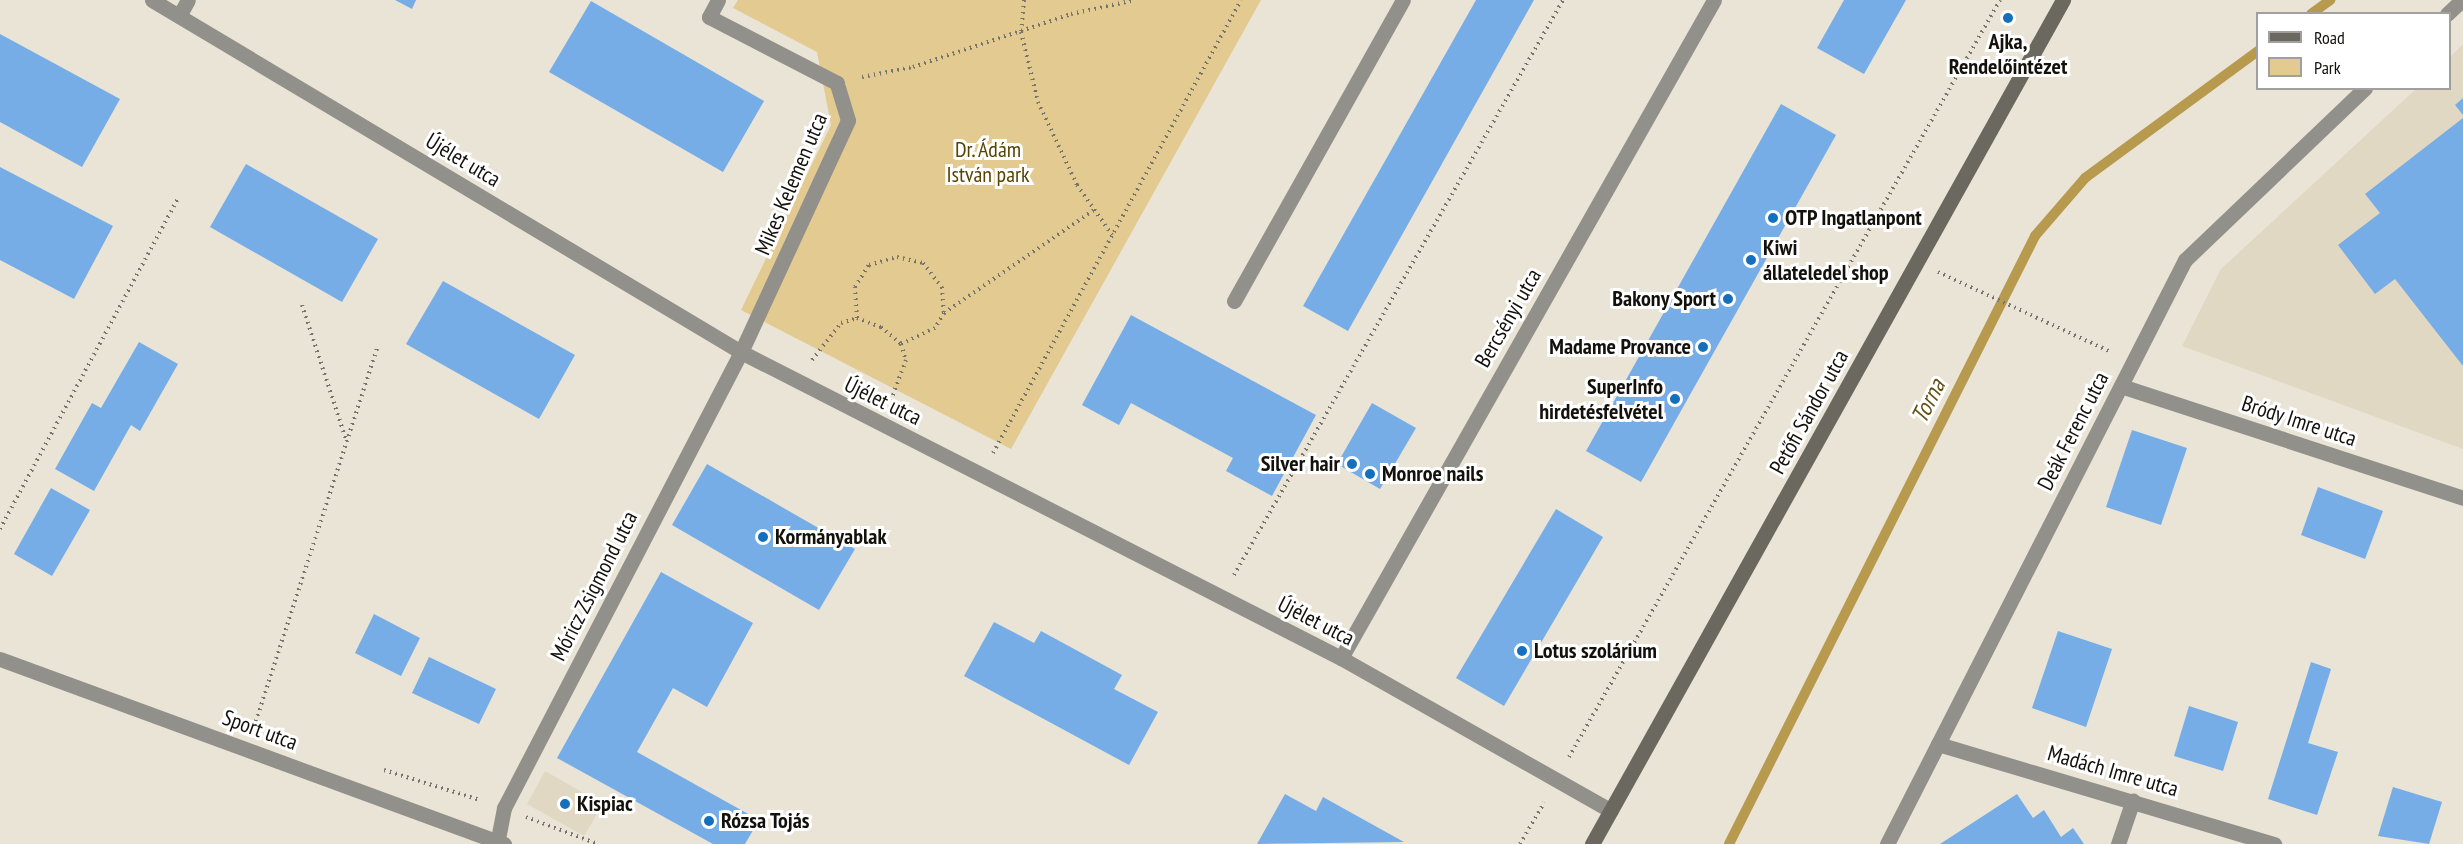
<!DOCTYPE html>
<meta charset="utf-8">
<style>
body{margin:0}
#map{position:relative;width:2463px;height:844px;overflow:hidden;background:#e9e4d6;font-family:"PT Sans Narrow",sans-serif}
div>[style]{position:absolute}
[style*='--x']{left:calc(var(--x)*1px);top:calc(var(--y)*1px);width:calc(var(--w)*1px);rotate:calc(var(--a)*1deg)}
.built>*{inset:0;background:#e1d8c3}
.green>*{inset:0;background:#e3ca91}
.stream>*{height:10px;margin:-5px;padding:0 5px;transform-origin:5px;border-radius:5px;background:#b89a4e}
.building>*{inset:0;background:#76ade7}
.path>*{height:4px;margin-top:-2px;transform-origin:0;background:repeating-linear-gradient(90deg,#76736a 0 1.5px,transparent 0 6px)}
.lane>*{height:15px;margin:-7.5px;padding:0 7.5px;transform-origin:7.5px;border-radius:7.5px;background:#92908a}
.street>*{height:15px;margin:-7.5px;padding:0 7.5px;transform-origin:7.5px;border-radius:7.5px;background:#92908a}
.secondary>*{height:15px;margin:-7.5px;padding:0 7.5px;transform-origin:7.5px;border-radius:7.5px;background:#6b6860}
.dots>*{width:16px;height:16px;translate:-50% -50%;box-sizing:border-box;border:3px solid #fff;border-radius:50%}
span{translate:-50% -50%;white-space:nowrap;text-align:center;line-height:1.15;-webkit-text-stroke:6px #fff;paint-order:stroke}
.poi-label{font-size:22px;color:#13110c;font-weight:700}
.left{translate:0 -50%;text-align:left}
.right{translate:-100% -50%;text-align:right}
.park-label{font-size:22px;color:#584303}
.street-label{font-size:22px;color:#13110c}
.water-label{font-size:24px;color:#644f14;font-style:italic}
.legend{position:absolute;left:2256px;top:12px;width:195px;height:78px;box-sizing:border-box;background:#fff;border:2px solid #a1a09e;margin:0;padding:8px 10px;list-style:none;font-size:18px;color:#13110c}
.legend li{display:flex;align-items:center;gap:12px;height:30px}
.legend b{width:30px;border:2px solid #a1a09e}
</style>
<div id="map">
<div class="built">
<i style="clip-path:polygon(2463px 44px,2463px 449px,2182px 346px,2221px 269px,2416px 89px,2450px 88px,2450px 57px)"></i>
<i style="clip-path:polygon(545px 771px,603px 804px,584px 836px,527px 804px)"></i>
</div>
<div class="green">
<i style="clip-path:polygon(738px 0,1261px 0,1011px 449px,741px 310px,831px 125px,817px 52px,733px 8px)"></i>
</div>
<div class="stream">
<i style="--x:2311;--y:14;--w:24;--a:-36"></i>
<i style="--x:1729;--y:844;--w:681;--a:-63.28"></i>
<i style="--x:2035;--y:236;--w:77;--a:-49.2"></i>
<i style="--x:2085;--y:178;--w:215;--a:-36.3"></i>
</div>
<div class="building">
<i style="clip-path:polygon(395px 0,416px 0,412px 9px)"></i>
<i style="clip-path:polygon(1476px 0,1534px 0,1348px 331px,1303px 306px)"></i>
<i style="clip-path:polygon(1844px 0,1906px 0,1864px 74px,1817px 48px)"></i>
<i style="clip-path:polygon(591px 1px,764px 101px,723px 172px,549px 72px)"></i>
<i style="clip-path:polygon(0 34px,120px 99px,82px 167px,0 122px)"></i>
<i style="clip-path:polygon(2463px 98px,2463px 115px,2455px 105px)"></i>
<i style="clip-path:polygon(1781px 104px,1836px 135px,1641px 482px,1586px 451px)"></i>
<i style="clip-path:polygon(2463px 118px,2463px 366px,2395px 279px,2375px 294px,2338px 245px,2380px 213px,2365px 194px)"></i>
<i style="clip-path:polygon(246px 164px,378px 239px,342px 302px,210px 227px)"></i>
<i style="clip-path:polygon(0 167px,113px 226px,74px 299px,0 260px)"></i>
<i style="clip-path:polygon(443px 281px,575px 355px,539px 419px,406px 344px)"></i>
<i style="clip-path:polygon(1131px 315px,1316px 415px,1272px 496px,1226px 471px,1233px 458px,1131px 403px,1119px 425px,1082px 405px)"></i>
<i style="clip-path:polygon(139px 342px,178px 364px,140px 431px,131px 425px,94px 491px,55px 469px,92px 403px,101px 408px)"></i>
<i style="clip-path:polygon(1372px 403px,1416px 428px,1380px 489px,1337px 464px)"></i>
<i style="clip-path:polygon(2132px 430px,2187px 448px,2161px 525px,2106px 507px)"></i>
<i style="clip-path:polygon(707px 464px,855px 549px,819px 610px,672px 525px)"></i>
<i style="clip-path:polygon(2318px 487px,2383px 511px,2365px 559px,2301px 535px)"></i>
<i style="clip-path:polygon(51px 488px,90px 510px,52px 576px,14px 554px)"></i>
<i style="clip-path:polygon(1556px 509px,1603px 537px,1504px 706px,1456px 678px)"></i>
<i style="clip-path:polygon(661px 572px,753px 623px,707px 707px,673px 688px,637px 752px,759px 820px,745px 844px,713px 844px,557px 758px)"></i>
<i style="clip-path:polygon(374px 614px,420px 638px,401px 676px,355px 653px)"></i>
<i style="clip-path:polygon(994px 622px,1034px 643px,1041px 631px,1122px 675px,1114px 689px,1158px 712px,1129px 765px,964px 676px)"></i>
<i style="clip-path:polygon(2058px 631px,2112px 649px,2086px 727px,2032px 708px)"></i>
<i style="clip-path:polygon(429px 657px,496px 689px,479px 724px,412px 693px)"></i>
<i style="clip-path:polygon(2311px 662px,2331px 669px,2308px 743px,2338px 752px,2317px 815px,2268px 799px)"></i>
<i style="clip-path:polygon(2189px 706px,2238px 722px,2223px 771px,2174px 756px)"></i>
<i style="clip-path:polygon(2393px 787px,2442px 802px,2429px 844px,2378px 836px)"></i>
<i style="clip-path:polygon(1285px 794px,1316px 811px,1323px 797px,1404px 842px,1257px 844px)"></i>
<i style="clip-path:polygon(2017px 794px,2033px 818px,2044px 810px,2061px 837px,2073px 828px,2084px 844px,1940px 844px)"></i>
</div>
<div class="path">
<i style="--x:1024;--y:0;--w:32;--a:95"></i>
<i style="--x:1021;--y:32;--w:72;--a:76.3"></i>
<i style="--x:1038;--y:102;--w:92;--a:64.8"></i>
<i style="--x:1077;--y:185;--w:61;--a:55"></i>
<i style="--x:862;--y:77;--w:52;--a:-11.1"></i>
<i style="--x:913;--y:67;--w:167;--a:-18.5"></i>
<i style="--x:1071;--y:14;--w:66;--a:-12.3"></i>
<i style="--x:1938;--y:272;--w:191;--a:24.8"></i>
<i style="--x:302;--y:305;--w:142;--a:71.9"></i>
<i style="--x:944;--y:313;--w:182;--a:-34.5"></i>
<i style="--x:857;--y:318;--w:31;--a:-94"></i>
<i style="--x:855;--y:287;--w:26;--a:-58"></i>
<i style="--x:869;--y:265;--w:29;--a:-16"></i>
<i style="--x:897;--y:257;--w:27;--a:13"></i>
<i style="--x:923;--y:263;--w:31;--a:52"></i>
<i style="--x:942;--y:287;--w:26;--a:86"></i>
<i style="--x:944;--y:313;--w:17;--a:121"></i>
<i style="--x:935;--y:328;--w:38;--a:155"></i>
<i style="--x:812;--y:360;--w:47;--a:-51.9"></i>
<i style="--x:841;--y:323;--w:17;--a:-17"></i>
<i style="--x:857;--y:318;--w:26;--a:21"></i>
<i style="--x:881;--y:327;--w:26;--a:40"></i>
<i style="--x:901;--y:344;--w:17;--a:73"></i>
<i style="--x:906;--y:360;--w:43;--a:110.6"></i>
<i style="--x:993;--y:453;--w:516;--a:-61.3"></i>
<i style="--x:0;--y:529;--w:375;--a:-61.7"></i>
<i style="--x:1234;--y:575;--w:662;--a:-60.22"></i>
<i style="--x:254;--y:727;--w:398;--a:-72"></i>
<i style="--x:1569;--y:757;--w:871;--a:-60.34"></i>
<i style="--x:384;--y:770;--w:101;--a:17.4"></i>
<i style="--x:526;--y:817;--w:77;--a:20.6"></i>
<i style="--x:1520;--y:844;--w:48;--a:-59.7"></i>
</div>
<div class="lane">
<i style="--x:179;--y:16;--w:18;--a:-61"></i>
<i style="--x:1234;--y:301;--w:345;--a:-60.7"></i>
</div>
<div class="street">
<i style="--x:152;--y:0;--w:686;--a:30.86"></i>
<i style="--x:741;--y:352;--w:674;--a:27.02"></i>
<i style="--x:1341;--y:658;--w:310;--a:29.5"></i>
<i style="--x:2447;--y:14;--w:21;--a:-43"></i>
<i style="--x:2121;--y:386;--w:360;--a:18.1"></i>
<i style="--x:1341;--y:658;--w:756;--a:-60.45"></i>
<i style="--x:0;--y:659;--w:537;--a:20.16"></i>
<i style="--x:1938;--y:744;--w:351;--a:16.6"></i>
<i style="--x:497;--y:844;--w:37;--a:-79"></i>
<i style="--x:504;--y:808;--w:514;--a:-62.54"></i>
<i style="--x:741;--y:352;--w:255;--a:-65.2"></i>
<i style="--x:848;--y:120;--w:39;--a:-107"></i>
<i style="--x:837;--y:83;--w:144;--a:-152.7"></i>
<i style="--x:709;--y:17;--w:19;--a:-62"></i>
<i style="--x:1887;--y:844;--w:656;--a:-62.97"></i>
<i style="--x:2185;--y:260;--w:249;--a:-43.7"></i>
<i style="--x:2118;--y:844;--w:46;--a:-71.2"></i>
</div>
<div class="secondary">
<i style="--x:1592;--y:844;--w:967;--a:-60.84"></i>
</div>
<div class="dots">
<i style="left:2008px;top:18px;background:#1470bd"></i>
<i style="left:1773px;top:218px;background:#1470bd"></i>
<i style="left:1751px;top:260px;background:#1470bd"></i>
<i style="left:1728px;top:299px;background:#1470bd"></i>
<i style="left:1703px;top:347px;background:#1470bd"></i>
<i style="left:1675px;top:399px;background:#1470bd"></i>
<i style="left:1352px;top:464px;background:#1470bd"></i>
<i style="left:1370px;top:474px;background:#1470bd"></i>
<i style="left:763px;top:537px;background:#1470bd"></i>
<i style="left:1522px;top:651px;background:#1470bd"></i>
<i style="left:565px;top:804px;background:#1470bd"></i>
<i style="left:709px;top:821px;background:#1470bd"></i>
</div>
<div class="poi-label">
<span style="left:2008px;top:54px">Ajka,<br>Rendelőintézet</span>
<span class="left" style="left:1785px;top:218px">OTP Ingatlanpont</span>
<span class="left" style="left:1763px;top:260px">Kiwi<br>állateledel shop</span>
<span class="right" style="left:1716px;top:299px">Bakony Sport</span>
<span class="right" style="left:1691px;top:347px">Madame Provance</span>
<span class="right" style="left:1663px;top:399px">SuperInfo<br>hirdetésfelvétel</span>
<span class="right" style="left:1340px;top:464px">Silver hair</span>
<span class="left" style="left:1382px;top:474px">Monroe nails</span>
<span class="left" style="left:775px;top:537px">Kormányablak</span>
<span class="left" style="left:1534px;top:651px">Lotus szolárium</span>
<span class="left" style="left:577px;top:804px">Kispiac</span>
<span class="left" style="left:721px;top:821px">Rózsa Tojás</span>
</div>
<div class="park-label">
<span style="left:988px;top:162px">Dr. Ádám<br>István park</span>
</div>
<div class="street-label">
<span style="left:463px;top:160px;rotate:31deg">Újélet utca</span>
<span style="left:791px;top:184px;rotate:-67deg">Mikes Kelemen utca</span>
<span style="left:1508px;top:318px;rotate:-60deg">Bercsényi utca</span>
<span style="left:883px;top:401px;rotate:26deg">Újélet utca</span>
<span style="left:1809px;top:412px;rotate:-61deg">Petőfi Sándor utca</span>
<span style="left:2299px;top:421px;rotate:18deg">Bródy Imre utca</span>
<span style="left:2073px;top:431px;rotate:-63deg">Deák Ferenc utca</span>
<span style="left:594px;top:586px;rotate:-63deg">Móricz Zsigmond utca</span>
<span style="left:1316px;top:621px;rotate:27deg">Újélet utca</span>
<span style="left:260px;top:730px;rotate:20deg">Sport utca</span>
<span style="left:2113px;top:771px;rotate:16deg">Madách Imre utca</span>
</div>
<div class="water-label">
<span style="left:1928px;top:401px;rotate:-63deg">Torna</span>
</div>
<ul class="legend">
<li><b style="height:8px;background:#6b6860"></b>Road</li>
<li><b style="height:16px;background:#e3ca91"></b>Park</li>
</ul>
</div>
